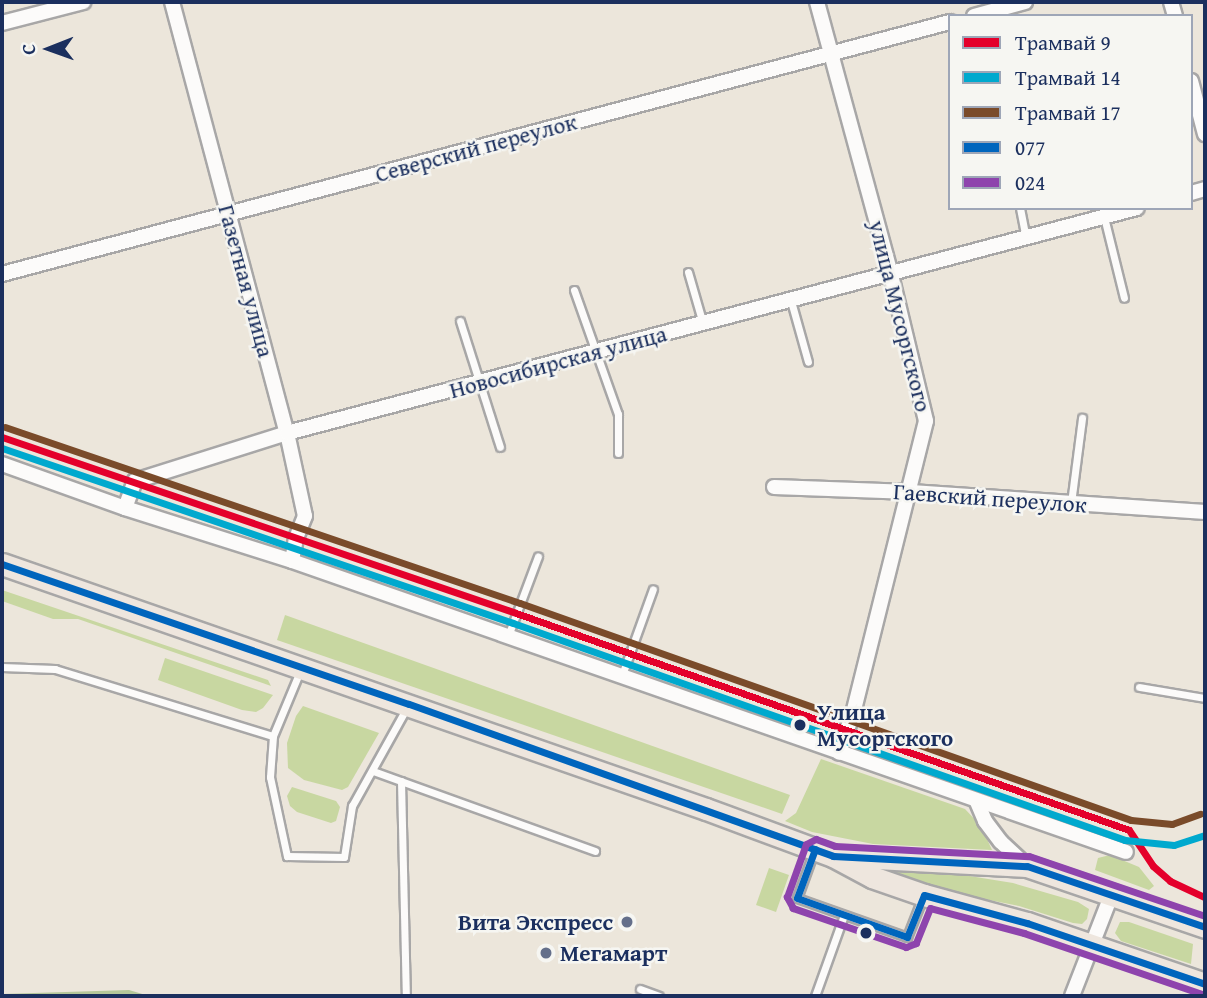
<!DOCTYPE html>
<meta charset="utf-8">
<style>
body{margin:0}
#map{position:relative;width:1207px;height:998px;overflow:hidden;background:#ece6db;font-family:"Gentium Book Plus",serif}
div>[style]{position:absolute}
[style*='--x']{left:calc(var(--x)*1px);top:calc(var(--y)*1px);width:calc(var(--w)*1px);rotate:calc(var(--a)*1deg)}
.green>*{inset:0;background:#c8d7a1}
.forest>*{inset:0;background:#b5c79a}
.roads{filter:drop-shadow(2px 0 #a8a7a7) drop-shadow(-2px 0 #a8a7a7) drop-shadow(0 2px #a8a7a7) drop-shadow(0 -2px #a8a7a7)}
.service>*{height:7px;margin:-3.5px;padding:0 3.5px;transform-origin:3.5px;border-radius:3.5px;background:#fcfbfa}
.minor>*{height:14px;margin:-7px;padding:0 7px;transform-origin:7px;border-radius:7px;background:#fcfbfa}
.primary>*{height:21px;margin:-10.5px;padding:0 10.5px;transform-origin:10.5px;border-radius:10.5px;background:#eee6de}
.bus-1>*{height:7px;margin:-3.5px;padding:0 3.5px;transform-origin:3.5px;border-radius:3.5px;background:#0065bd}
.bus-2>*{height:7px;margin:-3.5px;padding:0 3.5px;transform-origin:3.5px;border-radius:3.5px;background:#8e44ad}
.tram-1>*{height:7px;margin:-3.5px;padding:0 3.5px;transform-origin:3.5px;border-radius:3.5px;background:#e4002b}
.tram-2>*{height:7px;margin:-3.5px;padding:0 3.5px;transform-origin:3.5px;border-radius:3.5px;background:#00a9ce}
.tram-3>*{height:7px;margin:-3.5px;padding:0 3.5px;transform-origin:3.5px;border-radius:3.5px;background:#7a4b2a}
.dots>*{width:19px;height:19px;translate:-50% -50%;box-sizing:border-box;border:4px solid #f6f6f2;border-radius:50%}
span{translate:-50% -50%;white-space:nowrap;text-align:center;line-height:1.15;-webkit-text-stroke:5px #f6f6f2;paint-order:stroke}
.street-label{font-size:23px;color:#1b2f5e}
.stop-label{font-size:23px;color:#1b2f5e;font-weight:700}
.left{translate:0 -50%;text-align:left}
.poi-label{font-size:23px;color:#1b2f5e;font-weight:700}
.right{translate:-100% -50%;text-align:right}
.frame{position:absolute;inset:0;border:4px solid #1b2f5e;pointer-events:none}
.legend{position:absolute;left:948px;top:14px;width:245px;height:196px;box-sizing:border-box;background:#f6f6f2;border:2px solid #9ea6b7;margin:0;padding:9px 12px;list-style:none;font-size:21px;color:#1b2f5e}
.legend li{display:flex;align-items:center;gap:14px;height:35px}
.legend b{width:35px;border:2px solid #9ea6b7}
.north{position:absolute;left:14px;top:14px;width:70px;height:70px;-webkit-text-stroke:5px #f6f6f2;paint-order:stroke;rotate:269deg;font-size:19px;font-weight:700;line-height:28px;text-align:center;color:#1b2f5e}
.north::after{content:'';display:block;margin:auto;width:24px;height:32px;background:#1b2f5e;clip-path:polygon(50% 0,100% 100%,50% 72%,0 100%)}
</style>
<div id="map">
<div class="green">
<i style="clip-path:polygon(2px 590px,268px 680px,271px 686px,78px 619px,53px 619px,2px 601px)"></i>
<i style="clip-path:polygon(285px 615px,790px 795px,782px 814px,277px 640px)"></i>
<i style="clip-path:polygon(165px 658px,273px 695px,263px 708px,256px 712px,242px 710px,158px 680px)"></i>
<i style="clip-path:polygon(303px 706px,379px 733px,348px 787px,342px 790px,304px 780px,288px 768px,287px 743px,296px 716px)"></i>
<i style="clip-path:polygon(821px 759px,965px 809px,981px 826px,992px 850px,873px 844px,812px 832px,785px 821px,796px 813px)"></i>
<i style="clip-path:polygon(292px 787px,336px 801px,340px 807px,336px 821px,331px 823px,297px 812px,290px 806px,287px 796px)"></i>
<i style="clip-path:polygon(1110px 855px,1139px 867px,1154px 886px,1149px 890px,1095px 870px,1098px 858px)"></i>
<i style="clip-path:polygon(863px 866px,926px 869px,1013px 883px,1078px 902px,1089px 909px,1087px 919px,1082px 924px,1073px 923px,1019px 906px,959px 894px)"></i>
<i style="clip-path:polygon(769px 868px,789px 875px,776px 912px,756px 905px)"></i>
<i style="clip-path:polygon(1120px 922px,1129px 922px,1193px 944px,1191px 964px,1121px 941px,1115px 933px)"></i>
</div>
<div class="forest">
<i style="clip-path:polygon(129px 990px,149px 996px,2px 996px,2px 994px)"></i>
</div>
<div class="roads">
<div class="service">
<i style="--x:1020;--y:208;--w:31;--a:79"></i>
<i style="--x:1104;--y:217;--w:83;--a:76.1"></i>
<i style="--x:688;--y:272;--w:54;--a:73.9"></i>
<i style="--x:574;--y:290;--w:132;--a:70.5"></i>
<i style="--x:618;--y:414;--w:39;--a:90"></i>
<i style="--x:791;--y:301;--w:63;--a:74.4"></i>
<i style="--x:460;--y:321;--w:132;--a:72.4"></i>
<i style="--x:1071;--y:503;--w:86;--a:-82.6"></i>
<i style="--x:508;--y:636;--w:85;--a:-69.4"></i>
<i style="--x:2;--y:667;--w:53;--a:2.2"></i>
<i style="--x:55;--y:669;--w:228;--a:17.1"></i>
<i style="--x:300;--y:671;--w:70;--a:112.6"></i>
<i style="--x:273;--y:736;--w:41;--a:94.2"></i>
<i style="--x:270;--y:777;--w:81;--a:77.9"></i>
<i style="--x:287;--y:856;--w:57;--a:1"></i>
<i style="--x:344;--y:857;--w:52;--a:-81.1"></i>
<i style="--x:352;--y:806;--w:111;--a:-60.9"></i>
<i style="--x:622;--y:675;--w:91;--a:-70.2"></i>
<i style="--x:1139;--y:687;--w:67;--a:9.5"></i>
<i style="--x:373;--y:771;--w:236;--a:19.8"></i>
<i style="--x:401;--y:781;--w:215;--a:88.7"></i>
<i style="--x:814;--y:851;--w:50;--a:109.9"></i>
<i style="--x:797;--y:898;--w:117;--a:19.5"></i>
<i style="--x:907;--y:937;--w:41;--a:-68.5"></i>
<i style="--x:640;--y:989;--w:20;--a:20"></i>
<i style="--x:815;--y:996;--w:86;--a:-70.3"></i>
</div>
<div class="minor">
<i style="--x:172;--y:2;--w:446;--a:75.1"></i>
<i style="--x:287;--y:433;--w:85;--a:77.8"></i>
<i style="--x:305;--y:516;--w:24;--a:112"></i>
<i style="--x:296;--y:538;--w:23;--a:100"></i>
<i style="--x:817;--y:2;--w:283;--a:74.8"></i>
<i style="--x:891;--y:275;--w:150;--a:76.5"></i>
<i style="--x:926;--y:421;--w:301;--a:104"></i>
<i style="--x:853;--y:713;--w:42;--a:109.3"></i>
<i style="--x:1171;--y:2;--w:15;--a:74"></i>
<i style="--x:974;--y:16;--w:53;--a:-15.4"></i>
<i style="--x:2;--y:23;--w:84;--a:-14.5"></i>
<i style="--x:1191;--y:81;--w:55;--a:75.2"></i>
<i style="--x:1191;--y:193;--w:15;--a:-16"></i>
<i style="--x:2;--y:274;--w:981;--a:-14.89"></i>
<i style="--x:2;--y:464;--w:131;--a:19.7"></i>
<i style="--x:125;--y:508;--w:29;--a:-70"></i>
<i style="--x:135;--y:481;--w:159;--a:-17.5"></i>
<i style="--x:287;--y:433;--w:879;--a:-14.83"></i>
<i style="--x:774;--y:487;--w:137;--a:2.1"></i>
<i style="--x:911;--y:492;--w:295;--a:3.9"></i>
<i style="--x:125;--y:508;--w:175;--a:17.6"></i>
<i style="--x:292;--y:561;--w:883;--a:19.23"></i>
<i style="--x:977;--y:802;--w:21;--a:67"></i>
<i style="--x:985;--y:821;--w:26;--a:53"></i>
<i style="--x:1001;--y:842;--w:35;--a:43"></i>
<i style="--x:1072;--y:996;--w:107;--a:-68.7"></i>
</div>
<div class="primary">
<i style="--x:2;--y:564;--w:745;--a:19.19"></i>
<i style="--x:706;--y:809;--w:135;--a:20.3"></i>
<i style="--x:833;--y:856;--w:44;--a:28.3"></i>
<i style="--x:872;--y:877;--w:55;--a:19.1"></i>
<i style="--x:924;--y:895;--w:107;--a:15.2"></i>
<i style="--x:1027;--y:923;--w:188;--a:18.9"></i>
<i style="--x:838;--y:856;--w:189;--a:3"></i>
<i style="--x:1027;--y:866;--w:188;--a:18.9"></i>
</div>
</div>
<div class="bus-1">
<i style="--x:2;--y:564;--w:430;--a:19"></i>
<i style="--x:409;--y:704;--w:450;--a:19.7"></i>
<i style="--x:833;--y:856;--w:194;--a:3"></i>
<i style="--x:1027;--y:866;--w:188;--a:18.9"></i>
<i style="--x:815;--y:849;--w:52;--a:110.2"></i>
<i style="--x:797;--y:898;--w:117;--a:19.5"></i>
<i style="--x:907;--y:937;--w:45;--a:-68"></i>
<i style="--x:924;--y:895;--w:107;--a:15.2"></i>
<i style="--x:1027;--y:923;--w:188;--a:18.9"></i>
</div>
<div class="bus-2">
<i style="--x:1202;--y:994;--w:188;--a:-161.1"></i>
<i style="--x:1024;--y:933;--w:97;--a:-165.1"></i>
<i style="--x:930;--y:908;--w:38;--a:112"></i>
<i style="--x:916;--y:943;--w:11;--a:158"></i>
<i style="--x:906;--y:947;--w:120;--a:-161"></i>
<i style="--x:793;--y:908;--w:13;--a:-119"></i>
<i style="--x:787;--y:897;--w:56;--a:-70.3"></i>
<i style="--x:806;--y:844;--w:11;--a:-27"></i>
<i style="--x:816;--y:839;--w:20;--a:20"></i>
<i style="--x:835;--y:846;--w:194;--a:3"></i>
<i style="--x:1029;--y:856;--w:186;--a:18.8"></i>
</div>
<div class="tram-1">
<i style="--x:2;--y:437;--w:543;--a:18.9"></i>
<i style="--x:516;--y:613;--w:650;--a:19.49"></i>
<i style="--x:1129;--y:830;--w:43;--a:56.3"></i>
<i style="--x:1153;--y:866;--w:23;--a:41"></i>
<i style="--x:1170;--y:881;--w:38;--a:25"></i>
</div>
<div class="tram-2">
<i style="--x:2;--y:448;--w:540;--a:18.9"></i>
<i style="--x:513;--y:623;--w:649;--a:19.52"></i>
<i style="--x:1125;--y:840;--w:49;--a:5.8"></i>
<i style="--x:1174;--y:845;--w:33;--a:-18"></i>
</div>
<div class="tram-3">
<i style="--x:5;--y:427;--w:544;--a:18.87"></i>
<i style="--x:520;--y:603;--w:648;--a:19.55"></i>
<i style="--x:1131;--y:820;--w:41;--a:5.6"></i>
<i style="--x:1172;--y:824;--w:30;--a:-20"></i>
</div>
<div class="dots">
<i style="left:800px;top:725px;background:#1b2f5e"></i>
<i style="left:627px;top:922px;background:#646f8a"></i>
<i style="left:866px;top:933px;background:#1b2f5e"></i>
<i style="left:546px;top:953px;background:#646f8a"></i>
</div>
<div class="street-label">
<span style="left:476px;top:148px;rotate:-15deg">Северский переулок</span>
<span style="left:246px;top:281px;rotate:75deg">Газетная улица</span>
<span style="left:900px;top:316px;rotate:76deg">улица Мусоргского</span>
<span style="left:558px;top:362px;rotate:-15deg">Новосибирская улица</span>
<span style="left:990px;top:498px;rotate:4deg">Гаевский переулок</span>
</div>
<div class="stop-label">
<span class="left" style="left:817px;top:725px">Улица<br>Мусоргского</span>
</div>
<div class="poi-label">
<span class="right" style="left:613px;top:922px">Вита Экспресс</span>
<span class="left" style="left:560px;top:953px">Мегамарт</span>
</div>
<div class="frame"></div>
<ul class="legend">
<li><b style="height:9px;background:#e4002b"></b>Трамвай 9</li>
<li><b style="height:9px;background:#00a9ce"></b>Трамвай 14</li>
<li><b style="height:9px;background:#7a4b2a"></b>Трамвай 17</li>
<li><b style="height:9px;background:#0065bd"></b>077</li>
<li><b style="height:9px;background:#8e44ad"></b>024</li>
</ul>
<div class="north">С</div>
</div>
